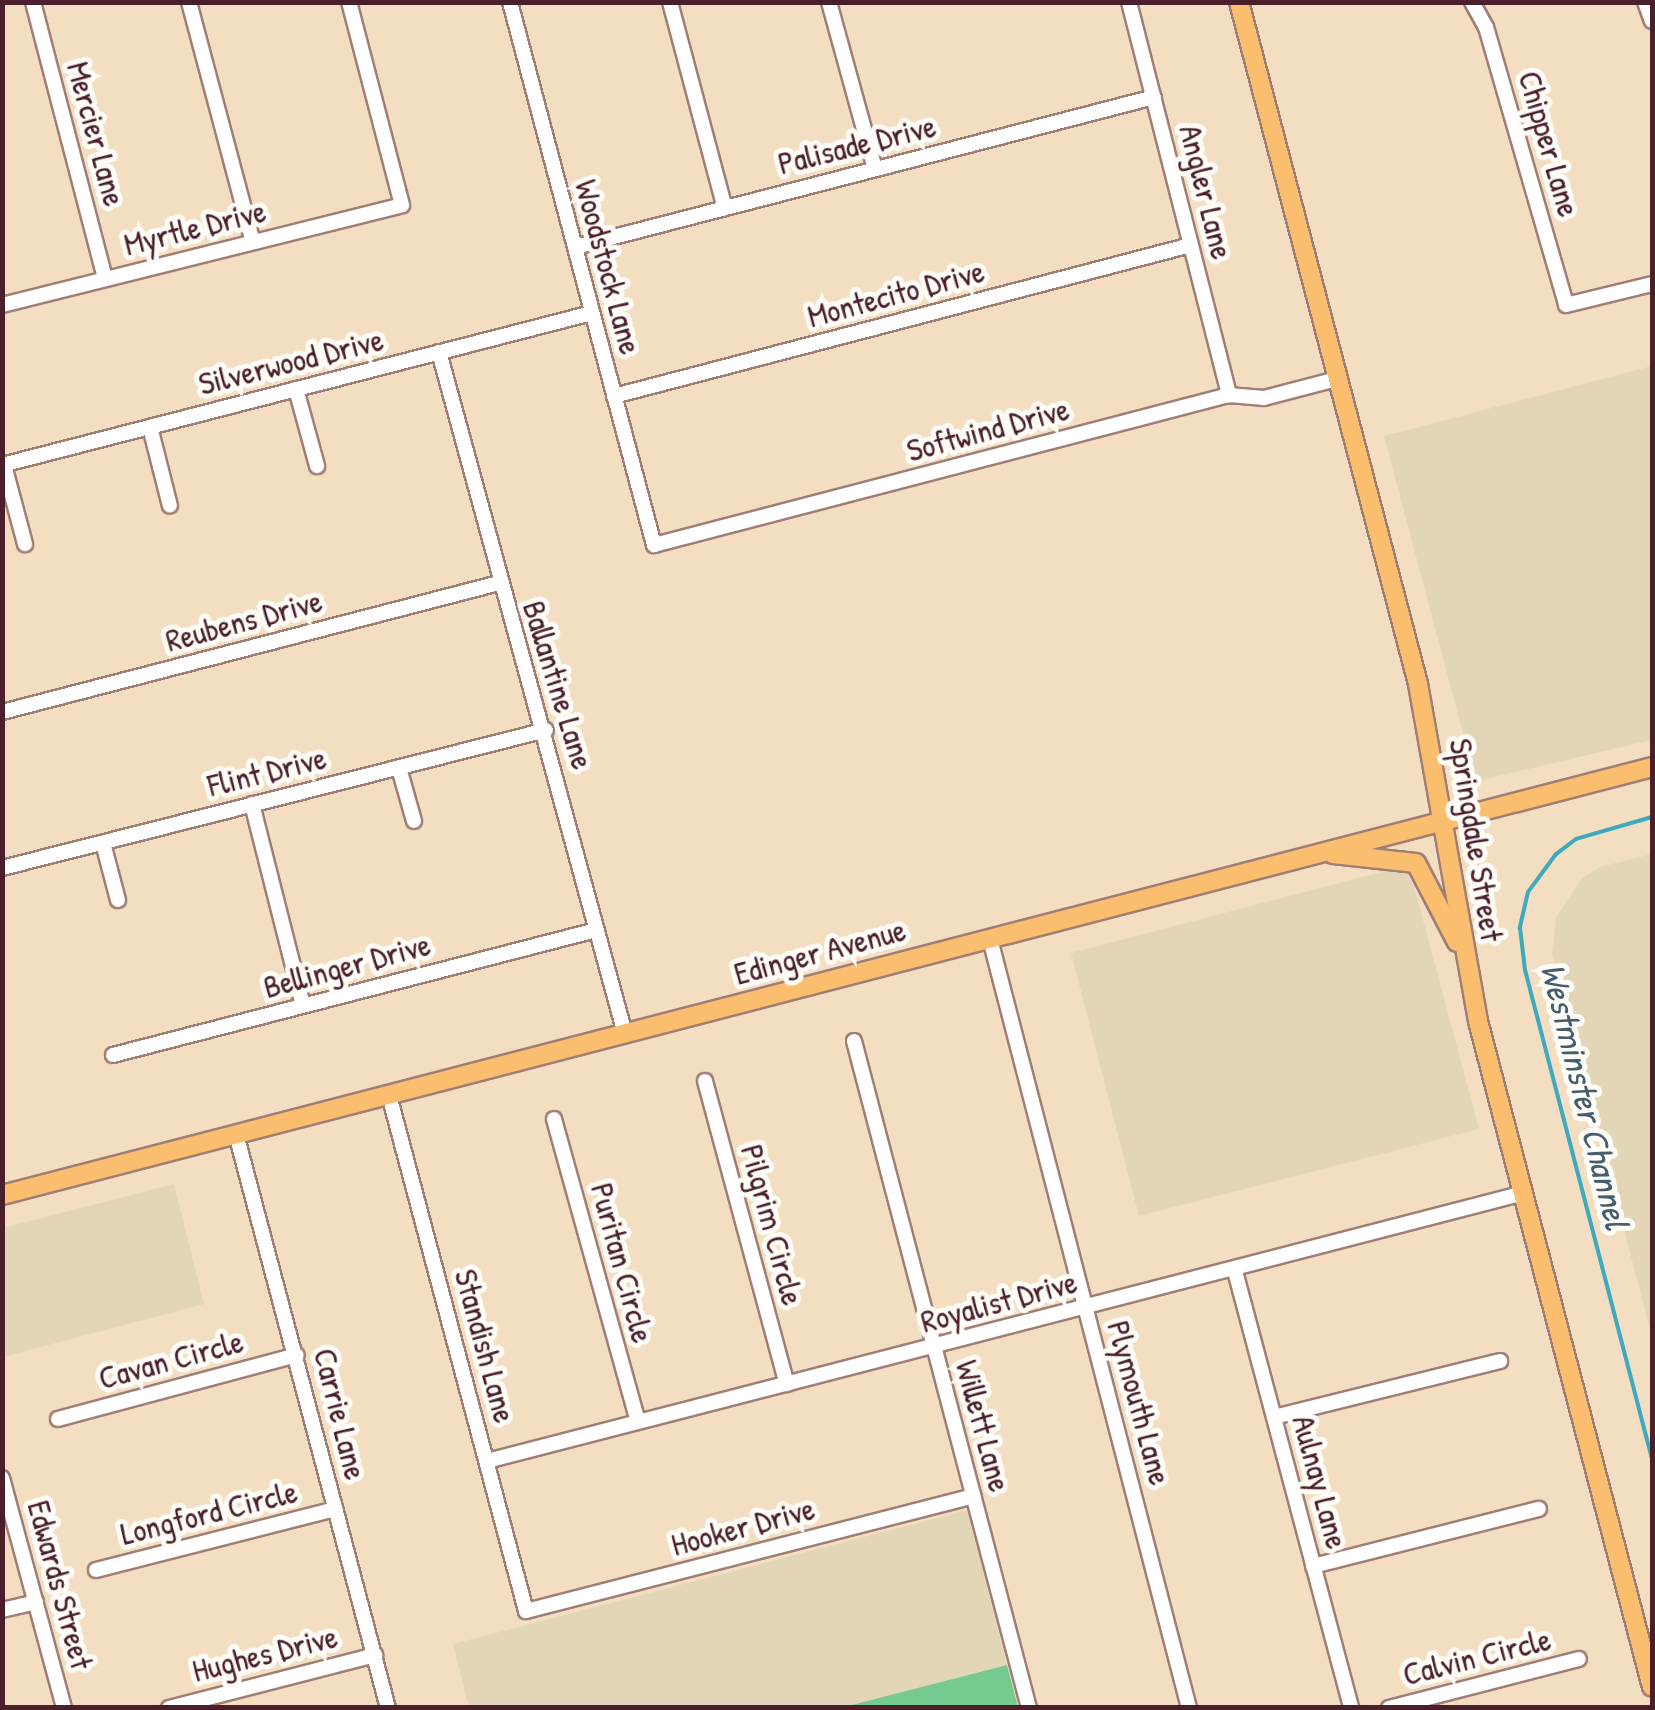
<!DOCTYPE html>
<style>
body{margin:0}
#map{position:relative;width:1655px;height:1710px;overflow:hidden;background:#f4dec2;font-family:"Patrick Hand",sans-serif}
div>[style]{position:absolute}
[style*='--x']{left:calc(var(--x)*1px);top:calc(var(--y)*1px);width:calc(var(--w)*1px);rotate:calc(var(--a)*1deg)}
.built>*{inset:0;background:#e3d6b7}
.green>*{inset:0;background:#75ca8f}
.stream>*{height:4px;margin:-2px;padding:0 2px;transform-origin:2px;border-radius:2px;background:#3fa9be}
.roads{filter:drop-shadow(2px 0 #9f7e76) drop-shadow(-2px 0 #9f7e76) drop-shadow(0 2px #9f7e76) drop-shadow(0 -2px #9f7e76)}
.minor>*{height:14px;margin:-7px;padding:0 7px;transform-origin:7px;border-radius:7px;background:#fff}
.major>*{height:18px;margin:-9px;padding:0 9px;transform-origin:9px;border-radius:9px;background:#fbbd6e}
span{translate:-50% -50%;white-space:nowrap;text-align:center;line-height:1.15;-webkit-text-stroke:10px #fdfcf7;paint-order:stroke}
.street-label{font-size:32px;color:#4a1f2b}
.water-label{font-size:35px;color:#455d6d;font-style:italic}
.frame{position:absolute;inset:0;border:5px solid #4a1f2b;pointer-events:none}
</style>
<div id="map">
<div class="built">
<i style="clip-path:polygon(1652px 366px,1652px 740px,1481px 780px,1473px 771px,1384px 436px)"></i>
<i style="clip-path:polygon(1652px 854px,1652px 1337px,1552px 954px,1556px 918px,1580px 880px,1600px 867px)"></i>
<i style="clip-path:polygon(1389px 870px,1405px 871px,1414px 886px,1479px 1129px,1139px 1216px,1071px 953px)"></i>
<i style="clip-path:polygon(174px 1184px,204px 1304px,3px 1357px,3px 1228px)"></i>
<i style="clip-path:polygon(967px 1510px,1007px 1665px,844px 1707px,469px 1708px,453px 1644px)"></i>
</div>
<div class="green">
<i style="clip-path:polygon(1007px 1665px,1018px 1707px,844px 1707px)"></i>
</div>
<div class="stream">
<i style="--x:1652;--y:817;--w:79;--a:163.9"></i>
<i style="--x:1576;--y:839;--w:25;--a:143"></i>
<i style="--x:1556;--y:854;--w:47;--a:126.4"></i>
<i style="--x:1528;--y:892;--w:37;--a:103"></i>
<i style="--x:1520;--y:928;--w:42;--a:83.2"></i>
<i style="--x:1525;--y:970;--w:505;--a:75.44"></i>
</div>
<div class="roads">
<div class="minor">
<i style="--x:33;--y:2;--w:286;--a:75.4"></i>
<i style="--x:189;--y:2;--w:248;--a:75.1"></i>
<i style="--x:510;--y:2;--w:562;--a:75.15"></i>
<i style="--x:654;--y:545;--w:594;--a:-14.62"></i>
<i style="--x:1229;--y:395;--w:35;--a:5"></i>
<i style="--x:1264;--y:398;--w:75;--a:-14.6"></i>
<i style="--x:670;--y:2;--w:213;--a:75.1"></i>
<i style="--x:829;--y:2;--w:173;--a:74.6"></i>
<i style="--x:1129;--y:2;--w:406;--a:75.7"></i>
<i style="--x:1472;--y:2;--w:29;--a:61"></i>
<i style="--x:1486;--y:27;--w:289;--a:73.9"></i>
<i style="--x:1566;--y:305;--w:89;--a:-13.7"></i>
<i style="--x:1645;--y:2;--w:20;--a:70"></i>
<i style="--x:575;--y:247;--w:598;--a:-14.52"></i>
<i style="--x:2;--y:305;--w:412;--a:-14"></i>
<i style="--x:402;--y:205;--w:210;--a:-104.6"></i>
<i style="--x:439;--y:352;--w:707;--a:74.74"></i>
<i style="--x:296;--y:389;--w:80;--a:74.7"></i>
<i style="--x:614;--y:396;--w:596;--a:-14.67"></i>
<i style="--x:150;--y:427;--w:81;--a:75.8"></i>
<i style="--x:2;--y:465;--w:609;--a:-14.45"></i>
<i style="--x:4;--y:465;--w:82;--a:75.1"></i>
<i style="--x:2;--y:712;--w:513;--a:-14.55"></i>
<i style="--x:399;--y:768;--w:55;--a:74.2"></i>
<i style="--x:252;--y:804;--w:207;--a:75.8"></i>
<i style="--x:103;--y:843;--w:59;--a:75.3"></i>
<i style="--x:2;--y:868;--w:561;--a:-14.23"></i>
<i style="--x:990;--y:939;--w:794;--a:75.49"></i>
<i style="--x:854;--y:1041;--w:690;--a:75.3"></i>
<i style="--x:113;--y:1055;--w:499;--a:-14.5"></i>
<i style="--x:705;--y:1081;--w:314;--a:74.9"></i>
<i style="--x:389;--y:1095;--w:534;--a:75.13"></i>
<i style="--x:526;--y:1611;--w:462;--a:-14.4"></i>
<i style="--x:554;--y:1119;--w:313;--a:74.5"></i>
<i style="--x:236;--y:1134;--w:594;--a:75.17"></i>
<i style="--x:1235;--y:1271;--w:452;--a:75.1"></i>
<i style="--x:1274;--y:1417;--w:233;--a:-13.9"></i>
<i style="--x:58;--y:1419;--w:247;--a:-15"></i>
<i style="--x:487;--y:1461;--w:1071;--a:-14.49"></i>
<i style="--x:2;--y:1478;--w:238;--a:74.9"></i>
<i style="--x:1313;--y:1566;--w:233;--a:-14.2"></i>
<i style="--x:96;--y:1570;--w:247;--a:-14.3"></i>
<i style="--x:2;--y:1610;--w:35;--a:-13"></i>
<i style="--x:169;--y:1708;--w:213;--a:-14.4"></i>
<i style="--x:1389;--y:1708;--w:196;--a:-14.5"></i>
</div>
<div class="major">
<i style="--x:1239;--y:2;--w:705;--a:75.29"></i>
<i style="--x:1418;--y:684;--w:342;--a:79.9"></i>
<i style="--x:1478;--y:1021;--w:688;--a:75.36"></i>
<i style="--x:1333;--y:854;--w:83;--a:6.2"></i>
<i style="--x:1416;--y:863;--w:89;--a:62.6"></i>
<i style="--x:2;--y:1195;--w:1705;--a:-14.54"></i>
</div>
</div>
<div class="street-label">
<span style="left:96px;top:134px;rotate:75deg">Mercier Lane</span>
<span style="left:1549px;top:144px;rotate:74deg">Chipper Lane</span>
<span style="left:857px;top:145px;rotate:-14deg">Palisade Drive</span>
<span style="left:1206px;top:192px;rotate:76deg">Angler Lane</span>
<span style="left:195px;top:228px;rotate:-14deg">Myrtle Drive</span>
<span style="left:608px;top:267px;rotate:75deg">Woodstock Lane</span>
<span style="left:896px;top:294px;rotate:-15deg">Montecito Drive</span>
<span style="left:291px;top:362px;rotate:-14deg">Silverwood Drive</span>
<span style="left:988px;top:430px;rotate:-15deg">Softwind Drive</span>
<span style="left:244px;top:621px;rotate:-15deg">Reubens Drive</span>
<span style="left:558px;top:685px;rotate:73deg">Ballantine Lane</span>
<span style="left:267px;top:772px;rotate:-14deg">Flint Drive</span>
<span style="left:1476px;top:840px;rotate:81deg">Springdale Street</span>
<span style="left:820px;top:952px;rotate:-15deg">Edinger Avenue</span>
<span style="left:347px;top:966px;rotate:-15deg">Bellinger Drive</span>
<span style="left:772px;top:1225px;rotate:75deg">Pilgrim Circle</span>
<span style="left:622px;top:1263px;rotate:75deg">Puritan Circle</span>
<span style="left:999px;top:1302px;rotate:-15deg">Royalist Drive</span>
<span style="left:485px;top:1346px;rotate:75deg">Standish Lane</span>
<span style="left:171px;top:1360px;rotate:-15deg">Cavan Circle</span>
<span style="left:1139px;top:1403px;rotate:75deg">Plymouth Lane</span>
<span style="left:340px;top:1414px;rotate:76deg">Carrie Lane</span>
<span style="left:983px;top:1426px;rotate:75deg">Willett Lane</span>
<span style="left:1320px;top:1482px;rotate:75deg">Aulnay Lane</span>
<span style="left:209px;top:1513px;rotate:-14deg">Longford Circle</span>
<span style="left:743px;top:1527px;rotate:-15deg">Hooker Drive</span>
<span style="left:60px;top:1585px;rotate:75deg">Edwards Street</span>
<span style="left:265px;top:1654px;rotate:-14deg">Hughes Drive</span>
<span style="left:1477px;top:1657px;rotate:-14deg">Calvin Circle</span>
</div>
<div class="water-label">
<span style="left:1585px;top:1096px;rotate:76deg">Westminster Channel</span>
</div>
<div class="frame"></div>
</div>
